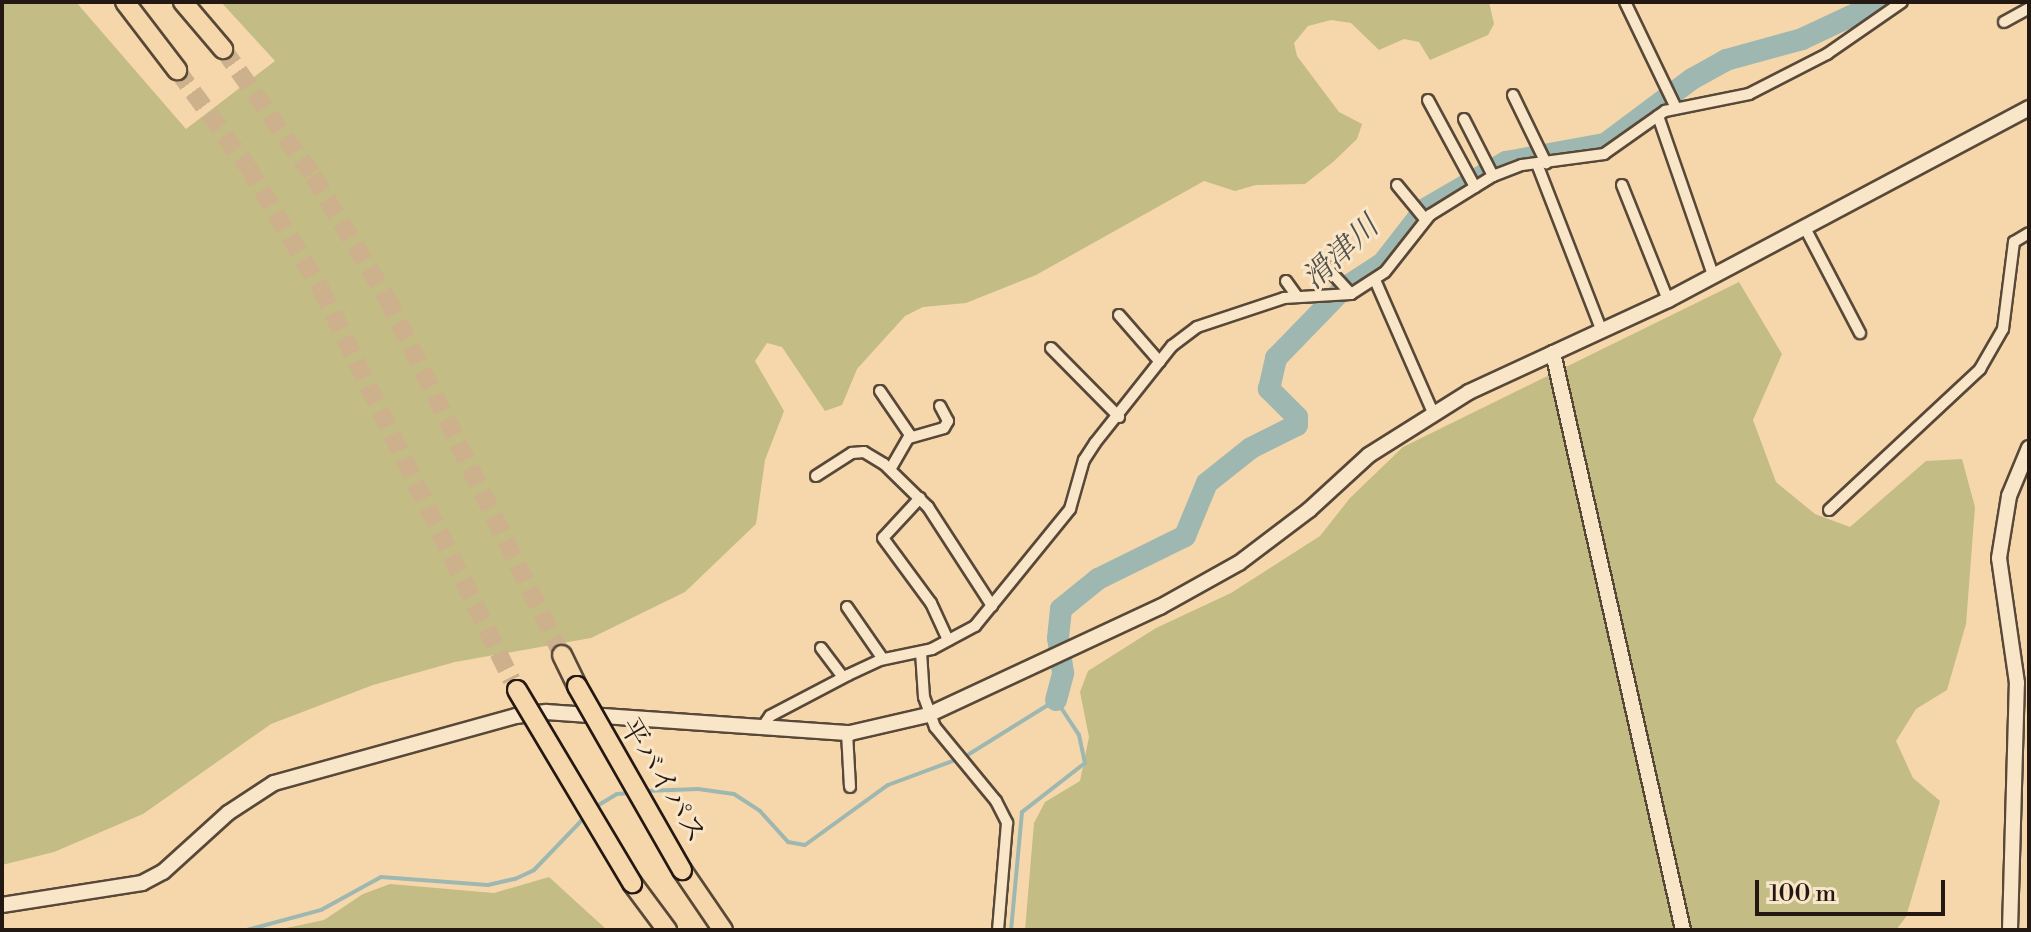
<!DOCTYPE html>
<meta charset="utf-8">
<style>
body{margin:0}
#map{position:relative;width:2031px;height:932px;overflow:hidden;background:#f6d7ab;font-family:"Libre Bodoni","Noto Serif JP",serif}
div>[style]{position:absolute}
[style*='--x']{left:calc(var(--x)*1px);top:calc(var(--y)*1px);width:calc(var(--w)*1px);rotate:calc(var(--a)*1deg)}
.green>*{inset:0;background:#c3bc84}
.stream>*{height:4px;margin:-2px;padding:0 2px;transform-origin:2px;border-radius:2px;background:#9eb8b1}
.river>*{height:22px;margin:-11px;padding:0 11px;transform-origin:11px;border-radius:11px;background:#9eb8b1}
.highway-tunnel>*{height:18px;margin-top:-9px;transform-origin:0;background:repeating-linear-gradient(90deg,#ccb18c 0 18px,transparent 0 27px)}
.roads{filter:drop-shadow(2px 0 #584838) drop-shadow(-2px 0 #584838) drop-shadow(0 2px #584838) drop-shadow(0 -2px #584838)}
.street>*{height:10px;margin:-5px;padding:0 5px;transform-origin:5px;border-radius:5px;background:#f9e5c8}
.secondary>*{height:14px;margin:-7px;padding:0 7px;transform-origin:7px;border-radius:7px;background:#f9e5c8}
.highway>*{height:18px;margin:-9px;padding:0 9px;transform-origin:9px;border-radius:9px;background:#f6d7ab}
.bridges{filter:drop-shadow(2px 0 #241912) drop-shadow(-2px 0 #241912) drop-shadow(0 2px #241912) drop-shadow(0 -2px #241912)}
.highway-bridge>*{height:18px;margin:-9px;padding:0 9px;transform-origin:9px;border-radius:9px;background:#f6d7ab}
span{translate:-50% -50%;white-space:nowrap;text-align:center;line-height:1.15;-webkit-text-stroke:6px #f9e5c8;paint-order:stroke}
.street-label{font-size:28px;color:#241912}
.water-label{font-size:30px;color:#4f514a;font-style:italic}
.frame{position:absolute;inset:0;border:4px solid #241912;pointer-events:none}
.scale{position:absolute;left:1755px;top:880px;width:190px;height:36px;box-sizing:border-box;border:4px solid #241912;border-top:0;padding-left:10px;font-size:24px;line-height:28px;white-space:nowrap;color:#241912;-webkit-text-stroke:6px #f9e5c8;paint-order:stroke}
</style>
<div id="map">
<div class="green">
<i style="clip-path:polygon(2px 2px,76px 2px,186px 129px,275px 61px,221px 2px,1489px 2px,1494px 24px,1488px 35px,1430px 60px,1419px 42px,1404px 39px,1379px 50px,1351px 23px,1331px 20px,1308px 26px,1294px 43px,1297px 56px,1339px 112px,1362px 124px,1357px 139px,1333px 162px,1305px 184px,1256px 185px,1235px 191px,1204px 181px,1036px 275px,966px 303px,923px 307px,905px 316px,857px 369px,842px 405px,825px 411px,782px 347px,767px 343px,755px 361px,784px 411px,765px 460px,756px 524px,685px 592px,591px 638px,455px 662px,373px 685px,271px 724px,143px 814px,54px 852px,2px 865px)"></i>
<i style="clip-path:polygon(1739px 282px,1782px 354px,1753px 420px,1776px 482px,1815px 514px,1850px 527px,1926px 461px,1962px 459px,1975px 507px,1966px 624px,1947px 690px,1916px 709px,1896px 741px,1913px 778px,1940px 801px,1906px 917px,1896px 930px,1025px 930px,1034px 823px,1045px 802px,1080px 781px,1089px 737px,1080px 692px,1088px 671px,1156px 628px,1231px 593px,1320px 536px,1350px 498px,1403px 447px)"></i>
<i style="clip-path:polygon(549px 877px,607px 930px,277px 930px,324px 920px,363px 894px,390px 884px,494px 893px)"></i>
</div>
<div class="stream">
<i style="--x:644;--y:791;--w:54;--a:-2.1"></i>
<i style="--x:698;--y:789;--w:36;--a:8"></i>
<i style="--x:734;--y:794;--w:31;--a:33"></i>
<i style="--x:760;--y:811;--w:42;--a:47.9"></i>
<i style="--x:788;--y:842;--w:17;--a:10"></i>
<i style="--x:805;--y:845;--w:102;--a:-35.9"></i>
<i style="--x:888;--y:785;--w:83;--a:-20.4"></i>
<i style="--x:966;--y:756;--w:106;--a:-31.9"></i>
<i style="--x:1056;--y:700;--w:42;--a:56.7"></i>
<i style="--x:1079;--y:735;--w:29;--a:78"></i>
<i style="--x:1085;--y:763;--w:80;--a:142.1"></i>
<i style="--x:1022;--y:812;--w:119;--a:95.3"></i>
<i style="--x:592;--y:809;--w:29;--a:-31"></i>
<i style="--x:617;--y:794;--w:14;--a:-4"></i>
<i style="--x:247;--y:930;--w:77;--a:-15.1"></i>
<i style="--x:321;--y:910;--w:68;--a:-28.8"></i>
<i style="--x:381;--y:877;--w:107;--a:4.3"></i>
<i style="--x:488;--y:885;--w:28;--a:-13"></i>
<i style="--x:515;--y:879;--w:21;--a:-25"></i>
<i style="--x:534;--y:870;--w:75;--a:-46.1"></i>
</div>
<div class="river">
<i style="--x:1056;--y:700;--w:28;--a:-75"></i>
<i style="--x:1063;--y:673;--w:35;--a:-98"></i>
<i style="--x:1058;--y:638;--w:29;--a:-84"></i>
<i style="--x:1061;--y:609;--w:48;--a:-39"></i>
<i style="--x:1098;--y:579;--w:97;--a:-26.3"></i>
<i style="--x:1185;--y:536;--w:57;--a:-67.5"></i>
<i style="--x:1207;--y:483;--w:56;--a:-38.5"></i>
<i style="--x:1251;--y:448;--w:51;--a:-26.6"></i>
<i style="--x:1297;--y:425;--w:8;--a:-90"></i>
<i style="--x:1297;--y:417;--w:40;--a:-135"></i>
<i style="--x:1269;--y:389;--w:32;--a:-77"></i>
<i style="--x:1276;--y:358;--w:96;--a:-45.8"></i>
<i style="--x:1343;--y:289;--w:48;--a:-33"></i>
<i style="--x:1383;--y:263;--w:68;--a:-52.1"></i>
<i style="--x:1425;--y:209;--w:94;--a:-30.1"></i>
<i style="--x:1506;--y:162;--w:101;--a:-10.3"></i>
<i style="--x:1605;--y:144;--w:109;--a:-36.8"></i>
<i style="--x:1692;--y:79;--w:39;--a:-29"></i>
<i style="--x:1726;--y:60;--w:79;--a:-15.4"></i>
<i style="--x:1802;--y:39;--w:87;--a:-25.1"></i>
</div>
<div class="highway-tunnel">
<i style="--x:223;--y:49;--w:156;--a:54.7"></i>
<i style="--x:313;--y:176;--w:143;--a:58.8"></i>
<i style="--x:387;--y:298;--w:398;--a:63.9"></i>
<i style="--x:177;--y:70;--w:120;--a:53.8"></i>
<i style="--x:248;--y:167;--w:142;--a:59.1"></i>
<i style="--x:321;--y:289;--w:435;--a:64"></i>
</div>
<div class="roads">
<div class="street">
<i style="--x:1625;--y:2;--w:118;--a:64.3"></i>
<i style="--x:2004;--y:22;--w:29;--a:-29"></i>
<i style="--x:1513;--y:95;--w:76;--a:64.1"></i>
<i style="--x:1428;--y:100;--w:99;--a:61.6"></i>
<i style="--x:1658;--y:116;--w:168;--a:70.9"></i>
<i style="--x:1464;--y:119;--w:64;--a:63"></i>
<i style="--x:1537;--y:164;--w:177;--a:68.8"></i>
<i style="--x:1397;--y:185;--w:44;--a:50.5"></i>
<i style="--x:1622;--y:185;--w:124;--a:68.2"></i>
<i style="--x:1804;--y:226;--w:121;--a:62.4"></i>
<i style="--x:1320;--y:260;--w:46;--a:47.6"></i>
<i style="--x:1375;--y:280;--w:145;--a:66.4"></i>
<i style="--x:1286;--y:281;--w:19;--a:54"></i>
<i style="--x:1119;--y:315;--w:62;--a:48.9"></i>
<i style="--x:1051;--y:348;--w:97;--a:45.4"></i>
<i style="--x:880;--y:391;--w:53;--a:55.7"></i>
<i style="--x:910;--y:435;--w:39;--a:120"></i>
<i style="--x:909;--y:438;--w:36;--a:-16"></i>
<i style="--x:944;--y:428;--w:8;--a:-60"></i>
<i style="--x:948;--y:421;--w:17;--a:-118"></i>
<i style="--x:816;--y:476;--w:43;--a:-32.6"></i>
<i style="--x:852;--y:453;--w:12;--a:-5"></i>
<i style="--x:864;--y:452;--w:23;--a:31"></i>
<i style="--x:884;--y:464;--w:62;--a:44.3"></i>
<i style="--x:928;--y:507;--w:118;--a:57.1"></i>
<i style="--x:920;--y:498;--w:54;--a:132.8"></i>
<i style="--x:883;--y:538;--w:81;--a:53.6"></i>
<i style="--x:931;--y:603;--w:41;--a:65.3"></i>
<i style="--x:1829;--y:510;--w:207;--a:-43"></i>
<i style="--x:1980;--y:369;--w:46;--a:-60.1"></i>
<i style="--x:2003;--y:329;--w:88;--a:-82.8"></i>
<i style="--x:2014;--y:242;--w:17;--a:-31"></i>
<i style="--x:847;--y:607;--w:63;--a:55.3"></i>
<i style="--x:821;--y:648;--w:36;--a:53"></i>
<i style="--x:921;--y:652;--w:45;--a:86.2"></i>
<i style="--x:924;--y:697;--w:32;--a:70"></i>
<i style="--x:935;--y:727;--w:96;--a:50.5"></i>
<i style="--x:996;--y:801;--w:25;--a:63"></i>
<i style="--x:1007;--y:823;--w:107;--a:94.8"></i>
<i style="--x:761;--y:729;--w:16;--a:-55"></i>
<i style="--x:770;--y:716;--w:88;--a:-27.7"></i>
<i style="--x:848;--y:675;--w:35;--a:-25"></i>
<i style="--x:880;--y:660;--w:53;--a:-11.9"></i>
<i style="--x:932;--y:649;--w:49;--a:-28.1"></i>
<i style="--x:975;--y:626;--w:151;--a:-50.9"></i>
<i style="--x:1070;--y:509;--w:51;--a:-74.1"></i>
<i style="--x:1084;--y:460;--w:20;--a:-57"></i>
<i style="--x:1095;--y:443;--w:124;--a:-51.6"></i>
<i style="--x:1172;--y:346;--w:31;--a:-37"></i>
<i style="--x:1197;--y:327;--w:92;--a:-18.4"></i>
<i style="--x:1284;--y:298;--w:67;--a:-3.4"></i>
<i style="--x:1351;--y:294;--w:40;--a:-32.9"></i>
<i style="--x:1385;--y:272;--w:73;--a:-51.7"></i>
<i style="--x:1430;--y:215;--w:74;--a:-31.8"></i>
<i style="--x:1493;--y:176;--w:31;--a:-21"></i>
<i style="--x:1522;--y:165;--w:83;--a:-7.6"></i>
<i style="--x:1604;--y:154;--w:75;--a:-35.2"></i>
<i style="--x:1665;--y:111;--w:86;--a:-11.4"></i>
<i style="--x:1749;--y:94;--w:88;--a:-27.1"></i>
<i style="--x:1827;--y:54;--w:91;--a:-34.7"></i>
<i style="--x:847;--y:733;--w:54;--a:86.8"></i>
</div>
<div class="secondary">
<i style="--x:1553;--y:353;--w:591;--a:77.3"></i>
<i style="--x:2;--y:905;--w:142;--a:-8.9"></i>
<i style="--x:142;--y:883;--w:24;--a:-28"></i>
<i style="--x:163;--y:872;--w:88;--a:-42.2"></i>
<i style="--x:228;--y:813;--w:55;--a:-33.1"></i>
<i style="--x:274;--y:783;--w:251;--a:-15.5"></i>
<i style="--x:516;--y:716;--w:30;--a:-8"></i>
<i style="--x:546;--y:712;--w:305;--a:4"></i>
<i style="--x:850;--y:733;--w:80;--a:-13"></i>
<i style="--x:928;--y:715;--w:256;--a:-25"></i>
<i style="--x:1160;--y:607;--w:90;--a:-29.1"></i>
<i style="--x:1239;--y:563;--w:88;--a:-37.1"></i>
<i style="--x:1309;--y:510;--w:81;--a:-42.5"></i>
<i style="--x:1369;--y:455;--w:118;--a:-32.2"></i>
<i style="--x:1469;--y:392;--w:219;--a:-24.8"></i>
<i style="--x:1668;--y:300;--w:409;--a:-28"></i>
<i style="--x:2010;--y:930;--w:247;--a:-88.4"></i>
<i style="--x:2017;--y:683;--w:126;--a:-98.2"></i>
<i style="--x:1999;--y:558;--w:63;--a:-80.8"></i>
<i style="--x:2009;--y:496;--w:52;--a:-67.4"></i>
</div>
<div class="highway">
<i style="--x:125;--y:2;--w:86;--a:52.6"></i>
<i style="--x:183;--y:2;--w:62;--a:49.6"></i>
<i style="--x:562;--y:655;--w:34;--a:64"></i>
<i style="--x:682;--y:870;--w:73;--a:55.7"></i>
<i style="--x:632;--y:883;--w:59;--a:53.3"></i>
</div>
</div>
<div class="bridges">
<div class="highway-bridge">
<i style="--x:577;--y:686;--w:212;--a:60.3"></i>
<i style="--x:517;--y:690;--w:225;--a:59.2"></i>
</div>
</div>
<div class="street-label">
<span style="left:662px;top:781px;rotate:59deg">平バイパス</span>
</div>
<div class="water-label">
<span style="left:1341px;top:253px;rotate:-43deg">滑津川</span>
</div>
<div class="frame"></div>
<div class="scale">100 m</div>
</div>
